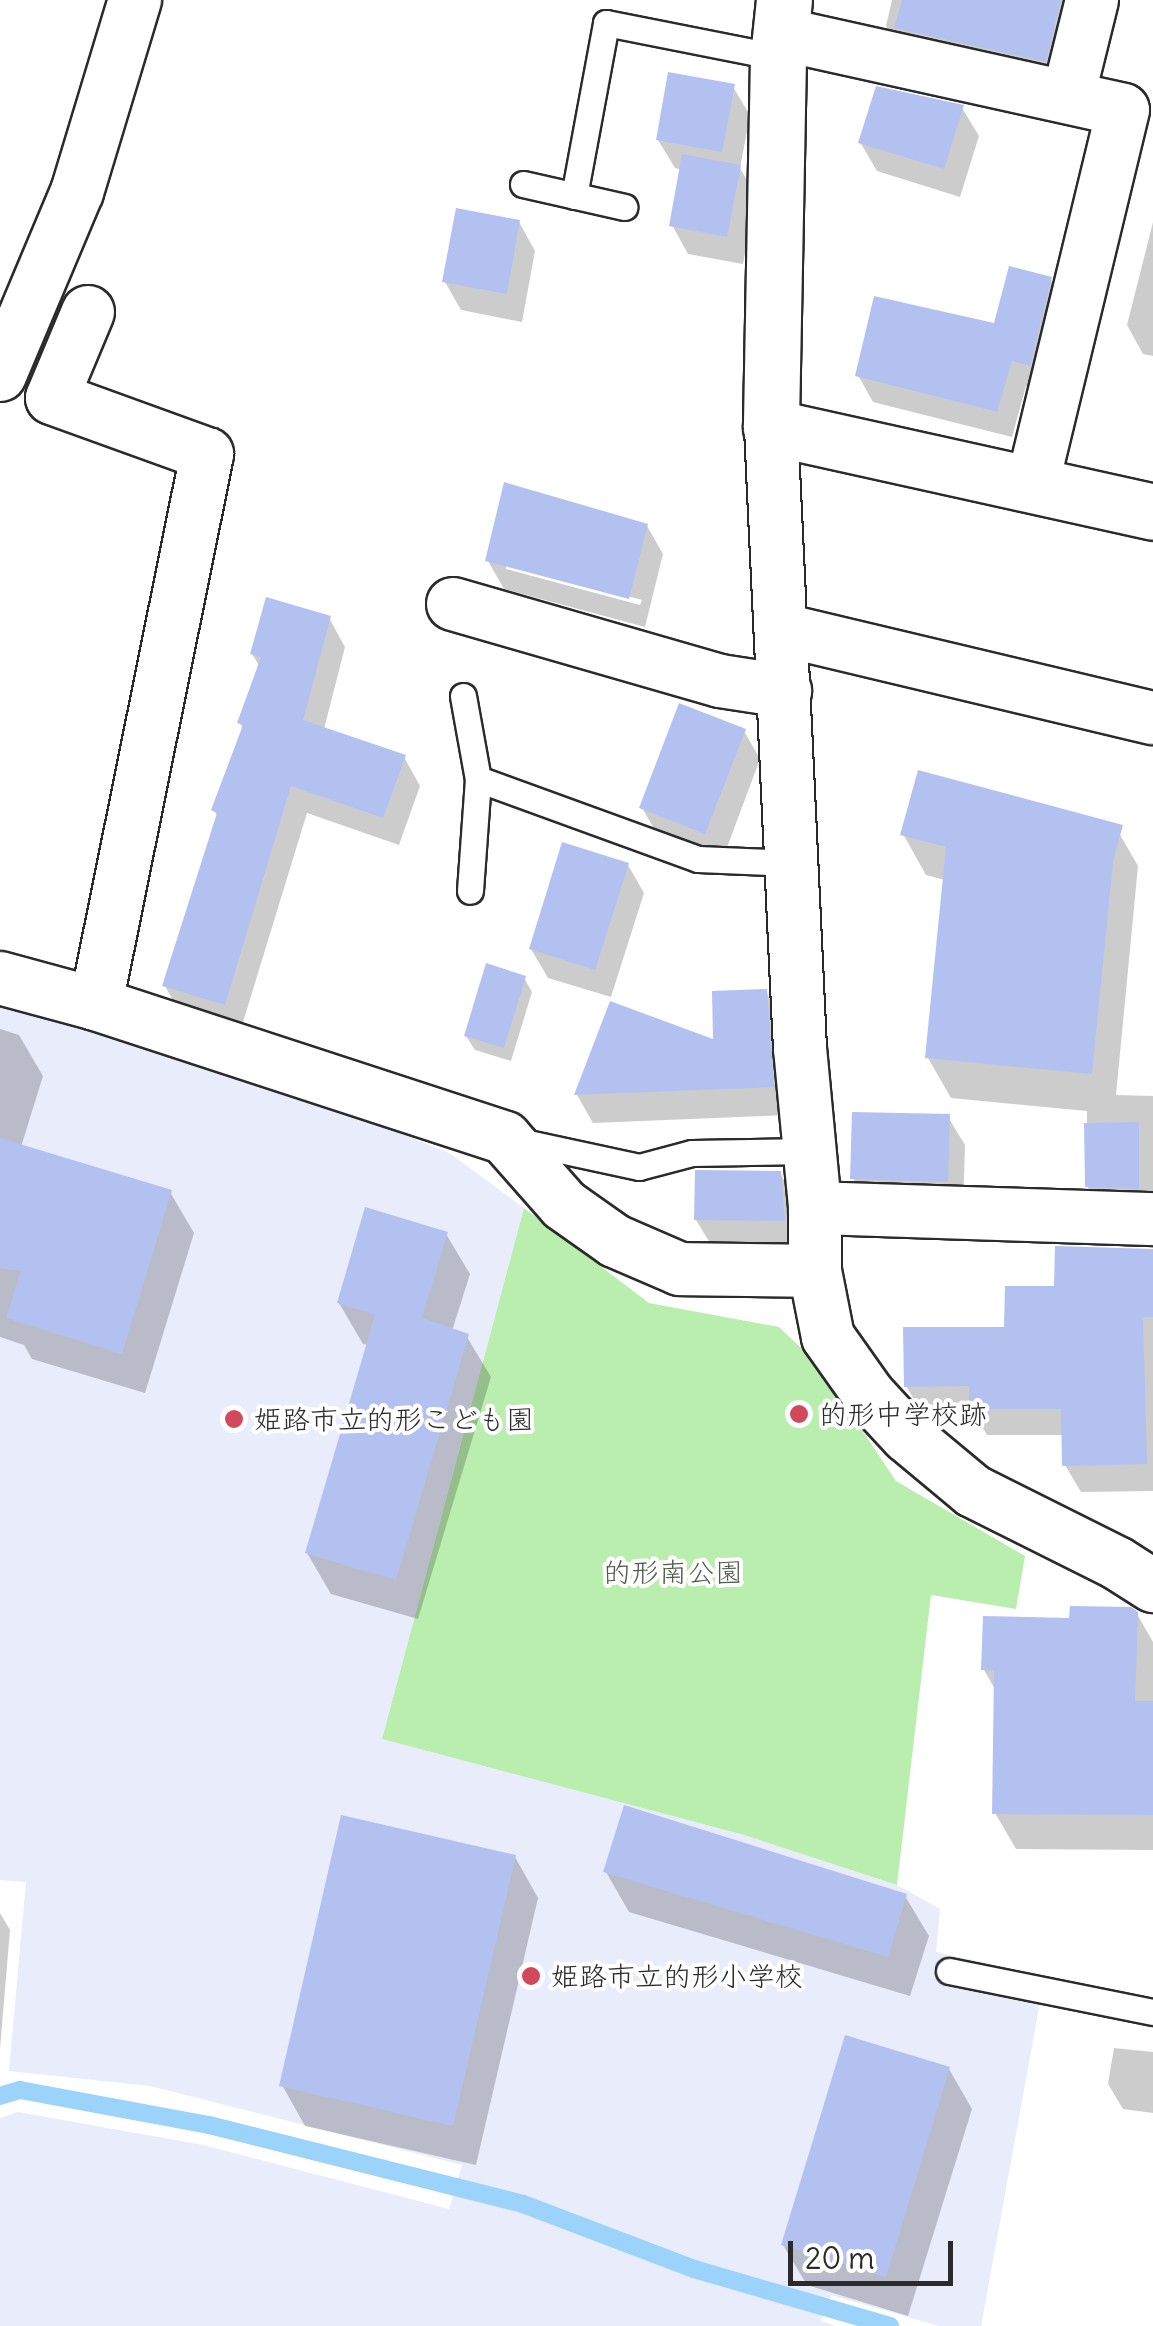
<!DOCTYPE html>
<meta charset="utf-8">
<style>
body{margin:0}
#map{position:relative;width:1153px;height:2326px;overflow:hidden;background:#fff;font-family:Delius,"Klee One",sans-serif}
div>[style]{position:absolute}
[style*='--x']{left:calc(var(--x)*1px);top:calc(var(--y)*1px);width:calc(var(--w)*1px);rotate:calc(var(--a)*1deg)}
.built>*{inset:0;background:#e8ecfb}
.green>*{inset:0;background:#baeeaf}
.shadow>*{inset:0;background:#0003}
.stream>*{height:18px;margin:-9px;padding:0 9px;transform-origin:9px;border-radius:9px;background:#9bd3fb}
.building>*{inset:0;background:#b3c1f1}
.roads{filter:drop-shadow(2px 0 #2b2b2b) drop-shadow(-2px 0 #2b2b2b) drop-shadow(0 2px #2b2b2b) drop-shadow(0 -2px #2b2b2b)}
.lane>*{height:25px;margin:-12.5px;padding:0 12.5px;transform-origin:12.5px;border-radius:12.5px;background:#fff}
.street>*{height:52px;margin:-26px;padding:0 26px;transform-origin:26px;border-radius:26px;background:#fff}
.secondary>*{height:55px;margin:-27.5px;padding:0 27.5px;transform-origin:27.5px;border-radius:27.5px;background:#fff}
.dots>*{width:28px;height:28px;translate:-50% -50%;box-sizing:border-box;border:5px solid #fff;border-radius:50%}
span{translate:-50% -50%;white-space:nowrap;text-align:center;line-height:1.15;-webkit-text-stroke:8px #fff;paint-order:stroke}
.poi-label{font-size:28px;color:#2b2b2b}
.left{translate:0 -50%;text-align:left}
.park-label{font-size:28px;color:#4f5c4c}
.scale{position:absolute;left:788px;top:2241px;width:165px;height:45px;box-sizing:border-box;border:5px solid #2b2b2b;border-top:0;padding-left:12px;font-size:30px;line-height:35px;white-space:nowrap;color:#2b2b2b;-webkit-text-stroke:8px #fff;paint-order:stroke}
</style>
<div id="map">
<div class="built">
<i style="clip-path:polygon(0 1002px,329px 1104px,451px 1154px,524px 1208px,382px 1739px,744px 1835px,897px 1885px,940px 1909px,936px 1952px,1153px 2000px,1040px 2002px,981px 2326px,939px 2326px,831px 2295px,821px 2321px,836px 2326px,0 2326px,0 2118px,18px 2112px,203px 2145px,449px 2209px,462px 2165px,150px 2086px,9px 2071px,26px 1882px,0 1880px)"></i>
</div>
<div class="green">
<i style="clip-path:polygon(524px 1208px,649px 1303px,779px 1327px,818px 1364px,896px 1481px,1025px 1556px,1016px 1609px,931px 1595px,897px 1885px,744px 1835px,382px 1739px)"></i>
</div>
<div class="shadow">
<i style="clip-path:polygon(892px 0,1063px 0,1075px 21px,1059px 86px,900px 50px,886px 26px)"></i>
<i style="clip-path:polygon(733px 87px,750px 115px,740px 168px,756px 196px,743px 264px,688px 254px,672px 225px,682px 170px,675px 168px,658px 140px)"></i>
<i style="clip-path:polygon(962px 108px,979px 136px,960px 197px,877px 171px,860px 142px)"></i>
<i style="clip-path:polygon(519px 222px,535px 251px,522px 322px,461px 310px,445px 282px)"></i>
<i style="clip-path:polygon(1153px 222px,1153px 356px,1143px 354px,1127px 325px)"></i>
<i style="clip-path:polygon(1050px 279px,1065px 306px,1045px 391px,1026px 386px,1012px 437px,873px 402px,858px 375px,996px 326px)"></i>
<i style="clip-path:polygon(evenodd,647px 526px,663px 554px,645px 627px,504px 589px,488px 561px,647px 526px,506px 564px,642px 600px,640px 605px,506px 569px,506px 564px)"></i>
<i style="clip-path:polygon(329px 618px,345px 647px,324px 729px,404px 757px,420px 786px,399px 845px,307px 813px,240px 1032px,181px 1015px,165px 986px,218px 818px,214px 810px,244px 730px,239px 722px,260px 667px,252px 654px)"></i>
<i style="clip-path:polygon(744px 731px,760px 759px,722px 861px,659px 837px,642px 808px)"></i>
<i style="clip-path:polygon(1115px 826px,1138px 866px,1116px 1095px,1153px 1096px,1153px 1214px,1102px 1212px,1087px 1186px,1087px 1111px,951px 1098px,928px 1058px,945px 880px,926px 875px,903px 834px)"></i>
<i style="clip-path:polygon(628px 865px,644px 893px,611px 997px,548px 978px,531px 949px)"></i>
<i style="clip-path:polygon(524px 978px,532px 992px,511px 1061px,475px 1050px,466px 1036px)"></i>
<i style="clip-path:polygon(766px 992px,782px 1020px,788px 1115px,593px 1123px,577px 1095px,716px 1043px)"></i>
<i style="clip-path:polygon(0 1029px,19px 1035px,43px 1076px,21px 1147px,170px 1192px,194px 1233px,145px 1393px,32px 1359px,24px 1345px,0 1337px)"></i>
<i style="clip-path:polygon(948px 1117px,965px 1145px,963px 1210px,869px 1207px,853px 1178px)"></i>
<i style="clip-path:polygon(780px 1173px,796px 1202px,800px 1248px,713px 1248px,696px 1220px)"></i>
<i style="clip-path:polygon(446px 1234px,470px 1274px,452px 1331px,467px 1337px,491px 1377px,418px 1619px,331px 1594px,307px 1553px,369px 1345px,363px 1344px,339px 1303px)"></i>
<i style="clip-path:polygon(1153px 1250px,1153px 1491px,1081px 1492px,1065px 1465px,1064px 1435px,987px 1435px,974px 1413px,922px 1413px,906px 1386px,1007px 1330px,1056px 1289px)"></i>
<i style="clip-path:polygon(1137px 1614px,1153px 1642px,1153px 1850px,1016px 1849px,995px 1813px,996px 1691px,984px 1670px,1071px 1621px)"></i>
<i style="clip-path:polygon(515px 1857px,538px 1898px,476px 2165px,305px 2126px,282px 2085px)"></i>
<i style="clip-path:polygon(606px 1872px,905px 1896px,929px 1936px,910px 1996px,629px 1912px)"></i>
<i style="clip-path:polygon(0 1913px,10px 1930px,0 2049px)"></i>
<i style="clip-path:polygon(1114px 2048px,1153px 2052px,1153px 2113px,1123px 2109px,1108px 2084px)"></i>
<i style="clip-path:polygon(949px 2069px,972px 2109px,908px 2316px,807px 2285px,783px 2245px)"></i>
</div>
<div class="stream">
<i style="--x:0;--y:2096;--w:21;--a:-17"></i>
<i style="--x:20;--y:2090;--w:192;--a:10.5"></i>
<i style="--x:209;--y:2125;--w:324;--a:14.1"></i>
<i style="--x:523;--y:2204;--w:183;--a:20.8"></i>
<i style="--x:694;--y:2269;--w:204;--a:16.2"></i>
</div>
<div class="building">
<i style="clip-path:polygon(902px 0,1061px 0,1046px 62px,894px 28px)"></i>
<i style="clip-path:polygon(668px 72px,735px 84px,722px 152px,656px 140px)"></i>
<i style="clip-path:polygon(876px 86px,964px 105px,944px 169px,858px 143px)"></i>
<i style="clip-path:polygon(682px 154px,741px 165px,727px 237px,669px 226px)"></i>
<i style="clip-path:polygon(456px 208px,520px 220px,507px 294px,442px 282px)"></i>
<i style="clip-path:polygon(1009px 266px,1052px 277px,1030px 366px,1012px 361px,997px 412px,855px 376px,874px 296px,994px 323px)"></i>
<i style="clip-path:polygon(504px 482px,648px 524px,629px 599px,485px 561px)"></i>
<i style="clip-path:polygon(266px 597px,331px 616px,303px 720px,406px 755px,383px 818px,291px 786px,225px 1005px,162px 986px,217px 813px,211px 810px,243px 725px,237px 723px,261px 657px,250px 654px)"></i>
<i style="clip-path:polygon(679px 703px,746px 729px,705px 834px,639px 808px)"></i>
<i style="clip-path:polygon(918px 770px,1123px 825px,1113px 862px,1092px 1074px,925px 1058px,946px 847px,900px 835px)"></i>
<i style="clip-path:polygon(562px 842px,629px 863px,595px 970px,529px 949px)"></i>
<i style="clip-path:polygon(486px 963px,526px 976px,504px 1048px,464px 1036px)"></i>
<i style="clip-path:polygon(767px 989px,774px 1087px,574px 1095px,610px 1001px,713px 1039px,712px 991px)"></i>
<i style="clip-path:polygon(852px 1112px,950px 1114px,948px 1182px,850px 1179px)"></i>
<i style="clip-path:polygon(1139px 1122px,1139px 1189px,1085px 1187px,1084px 1123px)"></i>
<i style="clip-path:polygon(0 1138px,172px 1190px,122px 1354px,6px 1318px,21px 1271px,0 1268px)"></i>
<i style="clip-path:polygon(695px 1170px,781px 1171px,785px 1221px,694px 1220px)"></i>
<i style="clip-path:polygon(365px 1207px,448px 1232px,422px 1318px,469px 1334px,396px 1580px,305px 1553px,375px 1315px,337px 1303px)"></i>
<i style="clip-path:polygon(1055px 1246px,1153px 1249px,1153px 1317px,1143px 1317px,1147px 1464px,1062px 1466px,1061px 1409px,969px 1409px,969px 1386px,904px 1387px,903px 1327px,1004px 1327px,1005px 1286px,1054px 1286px)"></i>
<i style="clip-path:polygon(1070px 1606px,1131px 1607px,1138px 1612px,1135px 1701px,1153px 1701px,1153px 1815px,992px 1814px,994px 1670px,981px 1670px,983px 1616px,1069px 1618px)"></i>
<i style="clip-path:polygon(624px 1805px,907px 1894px,888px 1957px,603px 1872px)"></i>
<i style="clip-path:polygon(341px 1815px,516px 1855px,453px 2126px,279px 2086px)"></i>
<i style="clip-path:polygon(845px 2035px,950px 2067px,886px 2277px,781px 2245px)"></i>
</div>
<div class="roads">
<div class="lane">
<i style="--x:523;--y:184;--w:104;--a:12.8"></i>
<i style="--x:574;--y:196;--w:176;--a:-79.5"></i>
<i style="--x:606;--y:23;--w:175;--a:11.2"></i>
<i style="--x:463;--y:696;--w:84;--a:79.8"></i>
<i style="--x:478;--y:779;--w:112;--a:94.1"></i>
<i style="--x:478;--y:779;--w:234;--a:20"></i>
<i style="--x:698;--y:859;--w:95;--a:2.4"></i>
<i style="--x:514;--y:1140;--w:128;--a:12.2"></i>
<i style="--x:639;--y:1167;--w:55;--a:-14.8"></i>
<i style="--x:692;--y:1153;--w:117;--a:-1"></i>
<i style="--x:949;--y:1971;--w:208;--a:11.4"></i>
</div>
<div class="street">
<i style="--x:781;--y:34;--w:350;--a:12.5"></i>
<i style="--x:1123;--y:110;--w:386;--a:103.6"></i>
<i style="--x:1068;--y:97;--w:100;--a:-76.1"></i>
<i style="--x:88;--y:312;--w:93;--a:112.7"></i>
<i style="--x:52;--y:398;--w:165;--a:19.9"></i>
<i style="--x:207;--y:454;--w:561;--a:101.41"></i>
<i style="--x:0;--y:375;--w:199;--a:-67.2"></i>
<i style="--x:77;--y:192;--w:201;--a:-73.2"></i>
<i style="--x:771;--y:427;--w:622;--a:87.33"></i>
<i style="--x:800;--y:1048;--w:161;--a:84.6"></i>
<i style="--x:815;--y:1208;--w:63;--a:90"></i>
<i style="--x:815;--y:1271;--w:67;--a:78.9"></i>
<i style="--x:828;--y:1337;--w:71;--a:54.7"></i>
<i style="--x:869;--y:1395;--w:56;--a:47.2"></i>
<i style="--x:907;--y:1436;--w:86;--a:39.8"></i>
<i style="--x:973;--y:1491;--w:161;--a:26.6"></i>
<i style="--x:1117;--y:1563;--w:43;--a:32.6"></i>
<i style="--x:453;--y:604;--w:278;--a:16.1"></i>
<i style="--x:720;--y:681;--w:66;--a:8.7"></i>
<i style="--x:783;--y:630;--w:380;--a:13.4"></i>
<i style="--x:0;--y:978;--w:99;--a:15.2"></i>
<i style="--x:96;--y:1004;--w:430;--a:18.1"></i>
<i style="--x:505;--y:1138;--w:89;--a:48.6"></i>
<i style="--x:564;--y:1205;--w:62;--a:35.2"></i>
<i style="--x:615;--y:1241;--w:71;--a:23.3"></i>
<i style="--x:680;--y:1269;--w:135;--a:0.8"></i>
<i style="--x:815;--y:1208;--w:338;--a:1.9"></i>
</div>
<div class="secondary">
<i style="--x:784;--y:0;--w:57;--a:96"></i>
<i style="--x:778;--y:57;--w:370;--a:91.1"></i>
<i style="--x:771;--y:427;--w:391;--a:12.5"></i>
</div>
</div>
<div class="dots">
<i style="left:799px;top:1414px;background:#d1495b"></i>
<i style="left:234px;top:1419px;background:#d1495b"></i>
<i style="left:531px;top:1976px;background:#d1495b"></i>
</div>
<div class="poi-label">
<span class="left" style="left:819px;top:1414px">的形中学校跡</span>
<span class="left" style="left:254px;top:1419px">姫路市立的形こども園</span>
<span class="left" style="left:551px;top:1976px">姫路市立的形小学校</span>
</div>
<div class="park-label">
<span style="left:673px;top:1572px">的形南公園</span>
</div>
<div class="scale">20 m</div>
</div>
